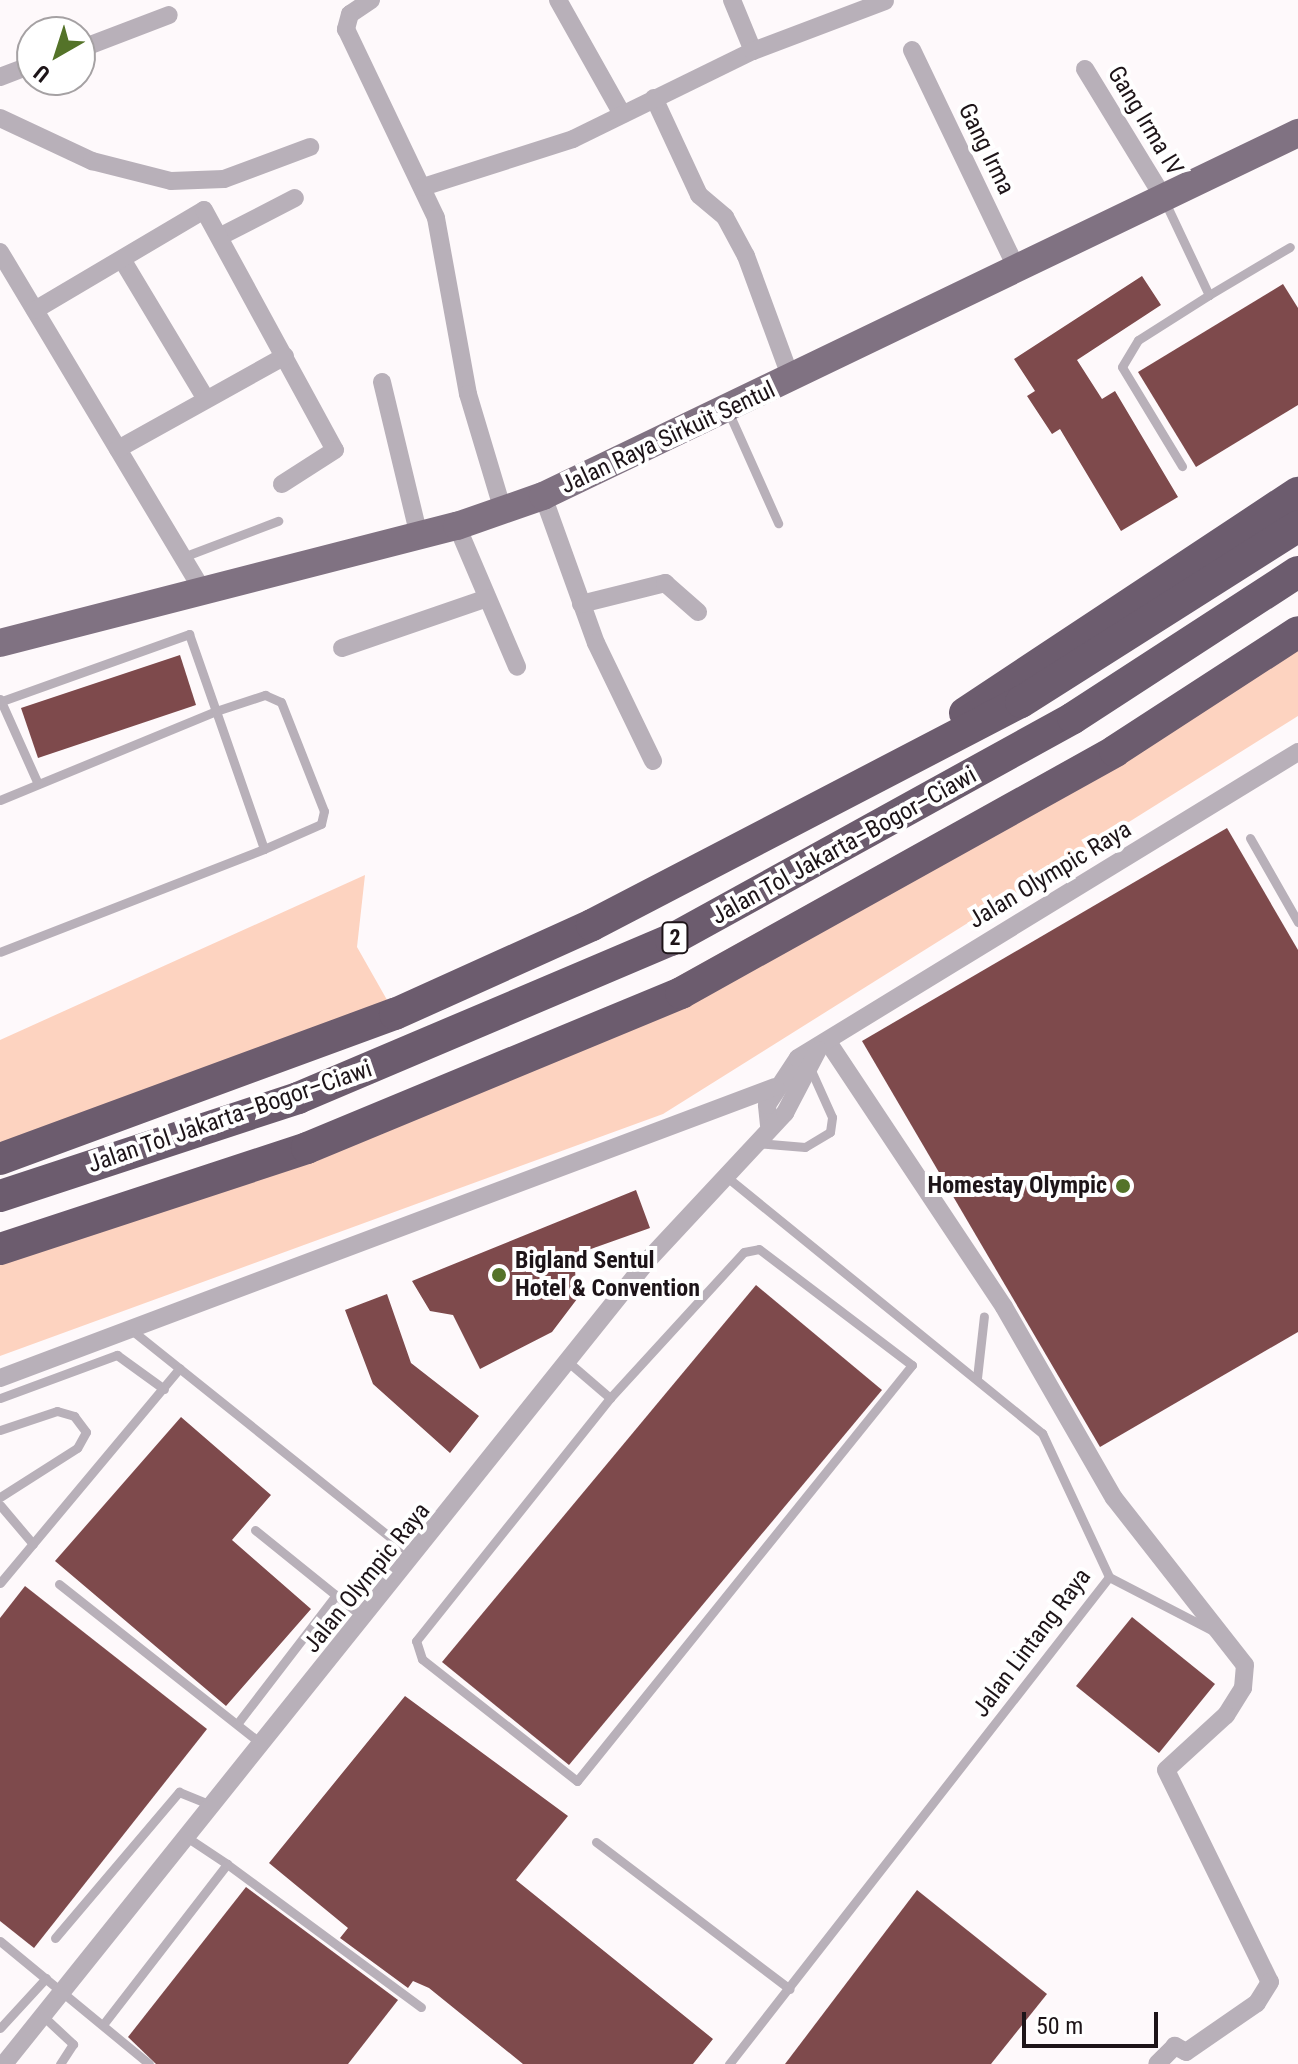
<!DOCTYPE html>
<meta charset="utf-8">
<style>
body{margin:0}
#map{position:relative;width:1298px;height:2064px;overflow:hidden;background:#fef9fb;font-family:"Roboto Condensed",sans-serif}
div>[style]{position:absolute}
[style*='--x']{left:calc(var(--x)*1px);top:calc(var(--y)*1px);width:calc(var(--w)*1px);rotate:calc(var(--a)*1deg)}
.green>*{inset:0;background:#fdd3c0}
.building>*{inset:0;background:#7e4a4c}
.lane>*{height:9px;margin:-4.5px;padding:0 4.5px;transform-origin:4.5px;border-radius:4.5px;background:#b8b0b9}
.street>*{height:18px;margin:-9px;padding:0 9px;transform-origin:9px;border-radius:9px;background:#b8b0b9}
.primary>*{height:28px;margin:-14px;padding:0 14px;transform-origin:14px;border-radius:14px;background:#807282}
.highway>*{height:32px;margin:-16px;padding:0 16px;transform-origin:16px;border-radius:16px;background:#6c5c6e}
.dots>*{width:22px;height:22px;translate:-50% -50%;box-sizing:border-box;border:4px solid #fff;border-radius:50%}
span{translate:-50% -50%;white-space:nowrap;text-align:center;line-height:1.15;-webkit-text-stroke:8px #fff;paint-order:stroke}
.shield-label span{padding:2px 6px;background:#fff;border:2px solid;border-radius:6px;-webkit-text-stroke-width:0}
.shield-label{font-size:22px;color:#1d1418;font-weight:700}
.street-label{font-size:24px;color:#1d1418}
.poi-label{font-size:24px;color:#1d1418;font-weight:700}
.right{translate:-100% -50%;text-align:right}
.left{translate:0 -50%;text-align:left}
.north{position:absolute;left:16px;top:16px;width:80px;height:80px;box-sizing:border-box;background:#fff;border:2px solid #a5a1a3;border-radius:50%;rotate:219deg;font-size:22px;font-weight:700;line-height:32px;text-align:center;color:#1d1418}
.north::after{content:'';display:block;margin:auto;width:28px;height:36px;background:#547329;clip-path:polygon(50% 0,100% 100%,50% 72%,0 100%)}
.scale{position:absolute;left:1022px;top:2012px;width:136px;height:36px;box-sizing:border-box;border:4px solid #1d1418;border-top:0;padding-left:10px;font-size:24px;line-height:28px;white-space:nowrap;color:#1d1418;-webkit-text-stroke:6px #fff;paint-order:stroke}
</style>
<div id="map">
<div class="green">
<i style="clip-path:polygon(1298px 632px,1298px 716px,663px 1114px,0 1356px,0 1249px,555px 1045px)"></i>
<i style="clip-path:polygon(365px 875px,357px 947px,395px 1014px,0 1159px,0 1040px)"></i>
</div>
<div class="building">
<i style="clip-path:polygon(1142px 276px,1161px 305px,1077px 360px,1102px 399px,1115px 391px,1178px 497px,1121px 531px,1060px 429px,1052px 434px,1027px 396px,1035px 391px,1014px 359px)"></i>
<i style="clip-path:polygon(1283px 284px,1298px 308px,1298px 405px,1196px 467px,1138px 372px)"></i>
<i style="clip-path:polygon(180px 655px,196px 705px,38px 758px,21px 708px)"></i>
<i style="clip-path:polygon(1227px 828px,1298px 950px,1298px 1332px,1100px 1447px,862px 1041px)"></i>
<i style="clip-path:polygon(636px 1190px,650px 1228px,574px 1255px,577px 1299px,552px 1332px,480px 1369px,453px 1315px,430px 1311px,412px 1281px)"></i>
<i style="clip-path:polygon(756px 1285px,882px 1390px,569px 1765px,442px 1662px)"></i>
<i style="clip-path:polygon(387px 1294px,411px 1363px,479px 1416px,450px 1453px,373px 1384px,345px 1310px)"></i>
<i style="clip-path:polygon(181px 1417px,271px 1495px,232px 1540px,311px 1609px,226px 1706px,55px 1561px)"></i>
<i style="clip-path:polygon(25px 1586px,207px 1729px,34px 1948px,0 1921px,0 1618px)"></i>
<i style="clip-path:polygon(1132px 1617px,1215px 1684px,1159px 1753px,1076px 1686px)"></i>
<i style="clip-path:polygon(405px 1696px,568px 1816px,516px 1880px,713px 2039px,693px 2064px,523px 2064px,429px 1988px,413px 1981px,408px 1988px,340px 1938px,348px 1928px,269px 1863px)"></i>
<i style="clip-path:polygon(246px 1887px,398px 2000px,348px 2064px,156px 2064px,128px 2037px)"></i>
<i style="clip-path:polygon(917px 1890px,1047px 1994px,991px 2064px,785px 2064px)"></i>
</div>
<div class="lane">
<i style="--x:1165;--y:202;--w:103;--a:64.7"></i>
<i style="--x:1209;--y:295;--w:84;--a:147.6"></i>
<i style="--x:1138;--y:340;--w:31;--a:121"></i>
<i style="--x:1122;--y:367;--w:116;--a:58.8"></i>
<i style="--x:1209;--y:295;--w:94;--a:-30.7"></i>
<i style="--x:728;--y:411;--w:123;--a:65.9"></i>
<i style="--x:183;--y:557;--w:102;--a:-20.8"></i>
<i style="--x:0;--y:699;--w:93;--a:65.9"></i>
<i style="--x:2;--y:701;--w:199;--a:-19.7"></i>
<i style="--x:189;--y:634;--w:82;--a:70.7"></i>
<i style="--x:216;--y:711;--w:52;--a:-18.1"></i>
<i style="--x:265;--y:695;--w:17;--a:24"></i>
<i style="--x:281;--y:702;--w:117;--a:68.5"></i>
<i style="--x:324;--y:811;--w:13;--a:103"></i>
<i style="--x:321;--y:824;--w:62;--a:156.3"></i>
<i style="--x:0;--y:800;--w:234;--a:-22.4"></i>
<i style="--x:216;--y:711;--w:146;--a:70.8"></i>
<i style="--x:264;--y:849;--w:283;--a:158.7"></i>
<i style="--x:1250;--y:838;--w:97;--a:60.3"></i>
<i style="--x:757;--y:1143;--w:48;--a:4.8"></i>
<i style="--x:805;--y:1147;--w:29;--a:-31"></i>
<i style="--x:830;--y:1132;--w:15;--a:-82"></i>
<i style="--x:832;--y:1117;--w:54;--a:-114.2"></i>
<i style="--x:728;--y:1178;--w:405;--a:39.1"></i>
<i style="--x:1042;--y:1433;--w:159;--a:65"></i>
<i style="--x:1109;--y:1577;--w:618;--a:127.96"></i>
<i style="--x:759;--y:1249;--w:192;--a:37.2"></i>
<i style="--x:912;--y:1365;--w:534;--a:128.84"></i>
<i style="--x:577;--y:1781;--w:197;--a:-141.8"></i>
<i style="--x:422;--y:1659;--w:19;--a:-108"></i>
<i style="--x:416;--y:1641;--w:311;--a:-51.4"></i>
<i style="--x:610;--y:1398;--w:198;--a:-47.5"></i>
<i style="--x:744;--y:1252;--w:15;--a:-11"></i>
<i style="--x:129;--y:1328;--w:365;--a:38.7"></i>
<i style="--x:567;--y:1361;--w:57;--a:40.7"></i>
<i style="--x:977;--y:1378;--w:62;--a:-83.6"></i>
<i style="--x:0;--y:1398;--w:125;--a:-20.2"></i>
<i style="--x:117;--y:1355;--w:58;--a:35.9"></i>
<i style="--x:0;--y:1430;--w:60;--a:-18.4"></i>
<i style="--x:57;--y:1411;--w:18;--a:16"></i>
<i style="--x:74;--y:1416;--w:20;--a:53"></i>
<i style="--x:86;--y:1432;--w:18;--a:119"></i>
<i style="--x:77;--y:1448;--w:91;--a:147.5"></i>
<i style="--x:0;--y:1505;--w:51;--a:49.8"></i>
<i style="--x:255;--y:1530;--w:139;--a:38.9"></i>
<i style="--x:1109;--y:1577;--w:117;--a:27.4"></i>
<i style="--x:0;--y:1583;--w:280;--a:-50.1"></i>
<i style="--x:59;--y:1584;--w:260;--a:38.3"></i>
<i style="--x:237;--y:1724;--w:163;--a:-52.5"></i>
<i style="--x:188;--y:1838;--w:47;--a:33.7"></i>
<i style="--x:596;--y:1842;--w:243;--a:37.2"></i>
<i style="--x:55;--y:1938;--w:192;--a:-49.7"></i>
<i style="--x:179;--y:1792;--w:35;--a:22"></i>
<i style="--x:0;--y:1941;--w:193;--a:39.5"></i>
<i style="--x:44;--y:2017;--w:40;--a:43"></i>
<i style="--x:73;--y:2044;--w:24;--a:123"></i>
<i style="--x:105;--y:2022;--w:200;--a:-52.3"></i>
<i style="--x:227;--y:1864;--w:241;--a:36.4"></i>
<i style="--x:0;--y:2028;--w:68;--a:-47.4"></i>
</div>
<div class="street">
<i style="--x:371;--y:0;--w:25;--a:146"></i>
<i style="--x:350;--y:14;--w:16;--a:105"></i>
<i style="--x:346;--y:29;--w:209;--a:64.5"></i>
<i style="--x:436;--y:218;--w:179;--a:79.7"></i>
<i style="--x:468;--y:394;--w:122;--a:73.3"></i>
<i style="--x:558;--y:0;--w:131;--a:60.7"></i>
<i style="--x:732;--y:0;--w:55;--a:67.6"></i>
<i style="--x:80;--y:49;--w:95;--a:-20.9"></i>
<i style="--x:912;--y:50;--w:243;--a:64.4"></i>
<i style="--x:1085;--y:69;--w:150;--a:58.6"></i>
<i style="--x:0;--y:77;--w:34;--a:-21"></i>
<i style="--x:654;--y:98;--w:107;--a:65.1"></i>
<i style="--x:699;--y:195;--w:34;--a:40"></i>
<i style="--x:725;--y:217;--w:44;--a:61.7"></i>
<i style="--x:746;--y:256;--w:133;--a:69.8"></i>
<i style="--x:0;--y:118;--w:102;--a:25.1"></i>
<i style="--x:92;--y:161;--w:81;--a:14.2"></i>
<i style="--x:171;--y:181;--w:53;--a:-2.2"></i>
<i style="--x:224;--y:179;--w:92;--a:-20.4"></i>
<i style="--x:423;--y:187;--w:157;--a:-17.7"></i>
<i style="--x:573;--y:139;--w:200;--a:-26.1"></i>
<i style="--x:753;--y:51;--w:141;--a:-20.7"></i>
<i style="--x:221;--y:236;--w:83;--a:-27.2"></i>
<i style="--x:0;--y:252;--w:397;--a:59.1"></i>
<i style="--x:123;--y:261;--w:161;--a:59"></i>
<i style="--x:35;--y:310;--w:196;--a:-30.6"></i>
<i style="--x:204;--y:210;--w:273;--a:61.4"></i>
<i style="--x:335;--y:450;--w:63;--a:147.3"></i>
<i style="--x:382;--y:382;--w:158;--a:76.5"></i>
<i style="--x:118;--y:449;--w:191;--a:-29.1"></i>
<i style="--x:543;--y:496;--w:156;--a:70.2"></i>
<i style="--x:596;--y:643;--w:131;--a:64.2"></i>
<i style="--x:457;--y:526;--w:153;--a:66.9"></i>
<i style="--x:581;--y:604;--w:87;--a:-14"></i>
<i style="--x:665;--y:583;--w:44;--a:41.3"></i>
<i style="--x:342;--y:648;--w:153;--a:-19"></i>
<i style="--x:828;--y:1042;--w:318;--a:56.4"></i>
<i style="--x:1004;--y:1307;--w:220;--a:60.1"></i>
<i style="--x:1114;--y:1498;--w:212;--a:51.9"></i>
<i style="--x:1245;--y:1665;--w:23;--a:95"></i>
<i style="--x:1243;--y:1688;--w:32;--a:122"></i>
<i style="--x:1226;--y:1715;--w:81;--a:137.5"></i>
<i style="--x:1166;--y:1770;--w:236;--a:63.9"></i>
<i style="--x:1270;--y:1982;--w:25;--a:122"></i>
<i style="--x:1257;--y:2003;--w:86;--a:145.4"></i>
<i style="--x:1186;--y:2052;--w:13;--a:-151"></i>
<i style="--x:1175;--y:2046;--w:25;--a:135"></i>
<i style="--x:769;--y:1125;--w:20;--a:-96"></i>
<i style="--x:767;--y:1105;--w:56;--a:-56.6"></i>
<i style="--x:798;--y:1058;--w:586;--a:-31.47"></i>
<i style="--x:0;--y:1378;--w:828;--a:-20.58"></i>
<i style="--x:4;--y:2064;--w:1032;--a:-51.3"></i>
<i style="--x:649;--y:1259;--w:200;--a:-47"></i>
<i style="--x:785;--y:1113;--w:71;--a:-62.4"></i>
</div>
<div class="primary">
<i style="--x:0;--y:643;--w:472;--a:-14.4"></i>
<i style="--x:457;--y:526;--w:91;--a:-19.2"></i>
<i style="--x:543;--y:496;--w:838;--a:-25.68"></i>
</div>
<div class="highway">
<i style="--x:965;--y:713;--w:399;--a:-33.5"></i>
<i style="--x:0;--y:1159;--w:421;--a:-20.2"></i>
<i style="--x:395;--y:1014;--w:216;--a:-24.3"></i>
<i style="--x:592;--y:925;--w:483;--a:-27.5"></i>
<i style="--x:1021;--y:702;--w:328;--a:-32.4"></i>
<i style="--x:0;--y:1196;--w:314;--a:-18.2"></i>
<i style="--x:298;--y:1098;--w:405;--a:-23"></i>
<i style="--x:671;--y:940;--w:459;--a:-28.9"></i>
<i style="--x:1073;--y:718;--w:268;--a:-33"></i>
<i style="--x:0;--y:1249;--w:323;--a:-18.2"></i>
<i style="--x:307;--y:1148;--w:405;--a:-22.5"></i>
<i style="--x:681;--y:993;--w:497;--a:-29.1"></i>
<i style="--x:1115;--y:751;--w:218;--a:-33"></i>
</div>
<div class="dots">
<i style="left:1123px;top:1186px;background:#547329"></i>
<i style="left:499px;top:1275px;background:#547329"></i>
</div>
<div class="shield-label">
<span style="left:675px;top:938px">2</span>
</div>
<div class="street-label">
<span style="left:1145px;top:121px;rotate:59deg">Gang Irma IV</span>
<span style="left:986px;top:149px;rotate:64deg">Gang Irma</span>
<span style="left:668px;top:438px;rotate:-25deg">Jalan Raya Sirkuit Sentul</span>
<span style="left:844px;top:846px;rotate:-29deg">Jalan Tol Jakarta–Bogor–Ciawi</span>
<span style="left:1050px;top:875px;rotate:-31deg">Jalan Olympic Raya</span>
<span style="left:230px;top:1117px;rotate:-19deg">Jalan Tol Jakarta–Bogor–Ciawi</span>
<span style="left:367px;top:1578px;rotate:-51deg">Jalan Olympic Raya</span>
<span style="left:1032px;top:1643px;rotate:-53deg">Jalan Lintang Raya</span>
</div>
<div class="poi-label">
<span class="right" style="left:1107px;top:1186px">Homestay Olympic</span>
<span class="left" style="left:515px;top:1275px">Bigland Sentul<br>Hotel &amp; Convention</span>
</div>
<div class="north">U</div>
<div class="scale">50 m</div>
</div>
